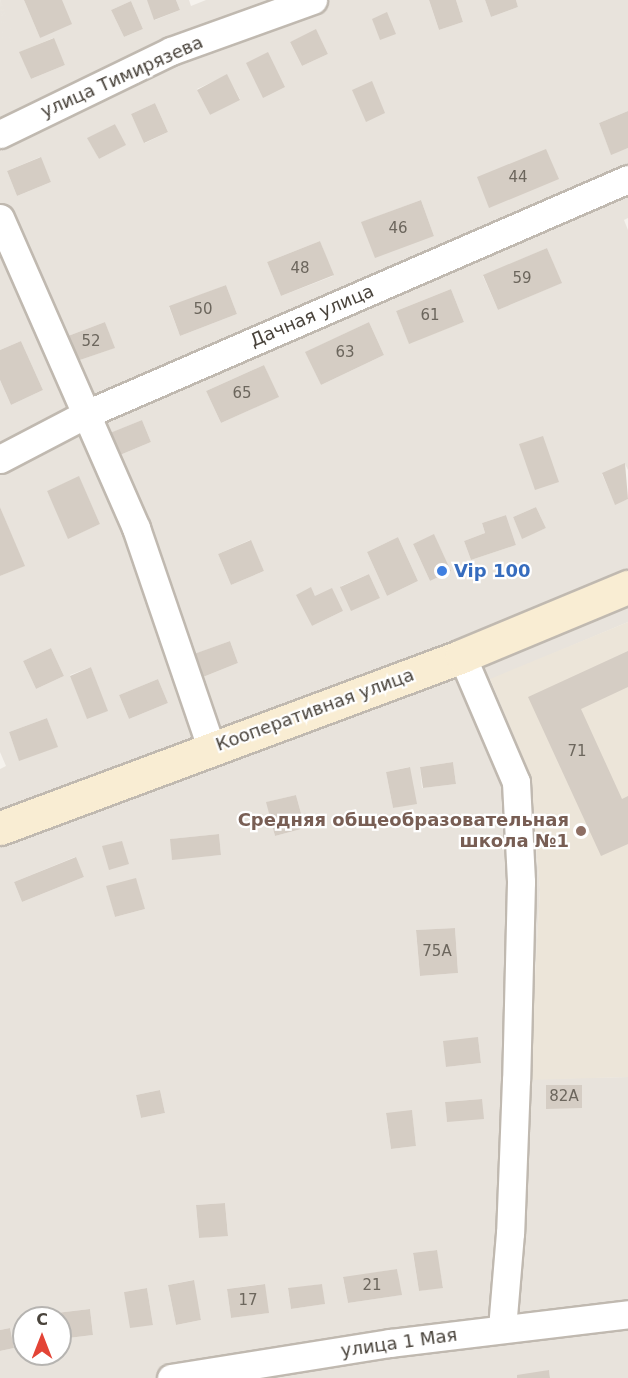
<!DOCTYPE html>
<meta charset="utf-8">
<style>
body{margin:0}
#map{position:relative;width:628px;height:1378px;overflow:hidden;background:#f5f2ed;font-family:"DejaVu Sans",sans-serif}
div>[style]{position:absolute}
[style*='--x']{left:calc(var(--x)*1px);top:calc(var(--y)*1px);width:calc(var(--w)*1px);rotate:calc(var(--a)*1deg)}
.residential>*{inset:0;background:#e8e3dc}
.education>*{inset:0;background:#ece5d9}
.building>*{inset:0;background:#d5cdc4}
.roads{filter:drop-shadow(2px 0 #c0b9b0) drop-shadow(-2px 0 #c0b9b0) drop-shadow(0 2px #c0b9b0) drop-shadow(0 -2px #c0b9b0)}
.street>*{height:27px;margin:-13.5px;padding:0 13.5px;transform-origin:13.5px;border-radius:13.5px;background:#fff}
.secondary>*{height:33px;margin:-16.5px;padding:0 16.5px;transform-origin:16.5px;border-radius:16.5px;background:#f9edd3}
.dots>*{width:16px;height:16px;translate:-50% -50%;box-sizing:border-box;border:3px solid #fff;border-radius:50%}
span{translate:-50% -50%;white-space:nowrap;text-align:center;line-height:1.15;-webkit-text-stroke:4.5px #fff;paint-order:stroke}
.number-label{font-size:15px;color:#6c665d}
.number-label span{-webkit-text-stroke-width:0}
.street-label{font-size:18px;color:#49433b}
.shop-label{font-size:18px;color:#366cbe;font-weight:700}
.left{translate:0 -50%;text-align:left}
.education-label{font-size:18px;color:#785e54;font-weight:700}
.right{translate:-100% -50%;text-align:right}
.north{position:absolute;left:12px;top:1306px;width:60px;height:60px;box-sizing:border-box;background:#fff;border:2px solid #b6b4b1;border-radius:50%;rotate:0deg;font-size:16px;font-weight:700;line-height:24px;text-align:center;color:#49433b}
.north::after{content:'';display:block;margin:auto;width:21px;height:27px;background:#e34436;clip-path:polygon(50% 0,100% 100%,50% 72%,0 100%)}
</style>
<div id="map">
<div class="residential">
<i style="clip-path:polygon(evenodd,0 0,24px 0,40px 38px,62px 0,148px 0,155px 20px,180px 10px,176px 0,189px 0,191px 6px,206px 0,429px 0,439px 30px,463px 22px,456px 0,485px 0,491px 17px,518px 7px,516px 0,628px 0,628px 111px,599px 123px,611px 154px,628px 148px,628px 218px,624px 220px,628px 230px,628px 470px,625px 464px,602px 474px,615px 504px,628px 499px,628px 622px,490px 680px,529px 773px,540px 889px,529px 1079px,628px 1077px,628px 1378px,550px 1378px,549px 1370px,517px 1378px,0 1378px,0 1351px,14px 1348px,10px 1328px,0 1330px,0 769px,6px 766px,0 752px,0 576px,24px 566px,0 507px,0 380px,11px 405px,43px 390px,21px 341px,0 350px,0 0,131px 1px,143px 29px,124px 37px,111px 10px,131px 1px,0 0,316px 30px,328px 54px,302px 66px,290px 42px,316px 30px,0 0,53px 38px,65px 65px,31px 79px,20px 52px,53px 38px,0 0,227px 75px,240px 99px,210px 115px,197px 89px,227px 75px,0 0,155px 103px,168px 132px,145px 143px,131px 114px,155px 103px,0 0,115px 124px,125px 145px,99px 159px,88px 138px,115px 124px,0 0,40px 157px,51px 182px,17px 196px,7px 171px,40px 157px,0 0,421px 200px,434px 236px,362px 222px,421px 200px,0 0,320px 241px,333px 276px,281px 296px,267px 262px,320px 241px,0 0,547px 248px,561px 283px,498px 310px,483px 276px,547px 248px,0 0,226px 285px,237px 314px,180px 336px,169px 307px,226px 285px,0 0,451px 289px,464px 322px,409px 343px,396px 311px,451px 289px,0 0,105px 322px,114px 348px,77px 361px,68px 336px,105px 322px,0 0,369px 322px,384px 355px,321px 385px,306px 352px,369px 322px,0 0,264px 365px,278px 397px,221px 423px,206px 391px,264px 365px,0 0,142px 420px,151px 442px,120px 455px,111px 433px,142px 420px,0 0,79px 477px,100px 524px,69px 538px,47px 491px,79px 477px,0 0,536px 507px,546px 528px,522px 538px,513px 517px,536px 507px,0 0,506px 515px,516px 545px,471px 560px,464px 541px,485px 533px,482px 523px,506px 515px,0 0,434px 535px,451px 571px,430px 581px,413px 544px,434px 535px,0 0,398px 537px,418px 581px,387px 596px,367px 552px,398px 537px,0 0,250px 540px,264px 571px,231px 585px,218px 554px,250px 540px,0 0,369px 574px,380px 598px,341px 587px,341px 586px,369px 574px,0 0,311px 588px,315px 596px,343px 611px,312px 626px,297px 595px,311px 588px,0 0,230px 641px,238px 663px,203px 677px,195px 654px,230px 641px,0 0,51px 648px,64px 676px,36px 689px,23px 661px,51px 648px,0 0,91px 667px,107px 711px,87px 718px,70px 675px,91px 667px,0 0,158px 679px,168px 703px,129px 719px,119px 695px,158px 679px,0 0,47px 718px,57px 747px,19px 760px,9px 732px,47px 718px,0 0,453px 762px,456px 784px,422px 788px,420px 767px,453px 762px,0 0,409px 767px,416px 803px,393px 808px,386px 772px,409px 767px,0 0,296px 795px,305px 828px,275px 836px,267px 802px,296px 795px,0 0,219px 834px,221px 855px,172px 859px,171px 839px,219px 834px,0 0,75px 857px,84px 877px,22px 902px,14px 882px,75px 857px,0 0,107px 887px,145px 909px,115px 917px,107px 887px,0 0,455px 928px,458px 973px,420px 976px,416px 930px,455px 928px,0 0,478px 1038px,481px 1063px,446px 1067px,478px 1038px,0 0,160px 1090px,165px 1113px,141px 1118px,136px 1095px,160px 1090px,0 0,482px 1099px,447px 1122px,447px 1121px,445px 1102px,482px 1099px,0 0,412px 1111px,416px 1146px,391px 1149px,386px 1114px,412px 1111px,0 0,225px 1203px,228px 1235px,199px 1238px,196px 1205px,225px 1203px,0 0,436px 1250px,443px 1287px,419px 1291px,413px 1254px,436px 1250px,0 0,397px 1269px,401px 1295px,348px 1303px,343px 1278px,397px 1269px,0 0,193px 1280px,201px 1320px,176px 1325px,168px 1285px,193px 1280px,0 0,264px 1284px,268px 1313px,231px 1318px,227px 1289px,264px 1284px,0 0,322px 1284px,324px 1304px,291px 1309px,288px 1289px,322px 1284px,0 0,147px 1288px,153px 1325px,124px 1292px,147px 1288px,0 0,90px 1309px,93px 1335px,60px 1339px,60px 1354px,24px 1354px,24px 1318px,48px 1318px,48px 1314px,90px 1309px)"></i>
</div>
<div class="education">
<i style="clip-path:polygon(628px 622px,628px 1077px,529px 1080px,540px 889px,529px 773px,490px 679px)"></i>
</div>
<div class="building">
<i style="clip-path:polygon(24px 0,62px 0,72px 24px,40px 38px)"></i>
<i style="clip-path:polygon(147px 0,176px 0,180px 10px,154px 20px)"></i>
<i style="clip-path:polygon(429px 0,456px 0,463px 22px,439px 30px)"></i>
<i style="clip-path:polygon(485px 0,516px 0,518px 7px,491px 17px)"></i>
<i style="clip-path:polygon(131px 1px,143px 29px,124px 37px,111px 10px)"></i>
<i style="clip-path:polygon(387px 12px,396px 34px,380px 40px,372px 19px)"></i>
<i style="clip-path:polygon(316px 29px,328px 54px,302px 66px,290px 42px)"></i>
<i style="clip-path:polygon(54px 38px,65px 65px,31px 79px,19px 52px)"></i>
<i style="clip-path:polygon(268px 52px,285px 87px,263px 98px,246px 63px)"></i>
<i style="clip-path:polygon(227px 74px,240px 100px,210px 115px,197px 90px)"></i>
<i style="clip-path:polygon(372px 81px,385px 113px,366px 122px,352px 90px)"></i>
<i style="clip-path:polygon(155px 103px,168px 132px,144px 143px,131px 114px)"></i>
<i style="clip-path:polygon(628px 111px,628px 148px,611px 155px,599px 123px)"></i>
<i style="clip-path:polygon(115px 124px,126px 145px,99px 159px,87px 138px)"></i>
<i style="clip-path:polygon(546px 149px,559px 179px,489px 208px,477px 177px)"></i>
<i style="clip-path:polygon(41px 157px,51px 182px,17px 196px,7px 171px)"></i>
<i style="clip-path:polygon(421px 200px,434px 236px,375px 258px,361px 222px)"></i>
<i style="clip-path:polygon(320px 241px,334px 275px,281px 296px,267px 262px)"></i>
<i style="clip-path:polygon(547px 248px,562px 283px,498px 310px,483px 275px)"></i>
<i style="clip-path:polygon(226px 285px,237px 314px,180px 336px,169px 306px)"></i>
<i style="clip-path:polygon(451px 289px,464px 322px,409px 344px,396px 311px)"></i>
<i style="clip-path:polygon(105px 322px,115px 348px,77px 361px,68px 336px)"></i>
<i style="clip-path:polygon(369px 322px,384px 355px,321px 385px,305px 352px)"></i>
<i style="clip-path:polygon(21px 341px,43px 390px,11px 405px,0 380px,0 350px)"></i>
<i style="clip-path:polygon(264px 365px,279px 397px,221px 423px,206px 391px)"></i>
<i style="clip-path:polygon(142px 420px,151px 442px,120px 455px,110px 433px)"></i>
<i style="clip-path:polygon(543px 436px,559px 482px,535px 490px,519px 444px)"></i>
<i style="clip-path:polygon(625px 463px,628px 499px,615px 505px,602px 473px)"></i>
<i style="clip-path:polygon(79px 476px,100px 524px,68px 539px,47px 491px)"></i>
<i style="clip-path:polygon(0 507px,25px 566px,0 576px)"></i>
<i style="clip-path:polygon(536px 507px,546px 528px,522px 539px,513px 517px)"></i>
<i style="clip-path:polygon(506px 515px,516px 545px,471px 560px,464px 541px,485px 533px,482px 523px)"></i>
<i style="clip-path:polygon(434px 534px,451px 571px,430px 581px,413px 544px)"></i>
<i style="clip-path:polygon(398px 537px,418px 581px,387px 596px,367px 552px)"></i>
<i style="clip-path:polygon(251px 540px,264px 571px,231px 585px,218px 554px)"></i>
<i style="clip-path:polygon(369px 574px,380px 598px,351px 611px,340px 587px)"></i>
<i style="clip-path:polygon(311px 587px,315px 596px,332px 588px,343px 611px,312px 626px,296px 595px)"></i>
<i style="clip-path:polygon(230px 641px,238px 663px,203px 677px,194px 654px)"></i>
<i style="clip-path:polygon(51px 648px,64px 676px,36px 689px,23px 661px)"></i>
<i style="clip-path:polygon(628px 651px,628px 687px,581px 709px,622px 799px,628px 796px,628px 844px,601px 856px,528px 697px)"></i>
<i style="clip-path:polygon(91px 667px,108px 711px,87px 719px,70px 676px)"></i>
<i style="clip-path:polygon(158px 679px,168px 703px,129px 719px,119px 695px)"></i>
<i style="clip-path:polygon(47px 718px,58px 747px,19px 761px,9px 732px)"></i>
<i style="clip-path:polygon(453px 762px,456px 784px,423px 788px,420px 767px)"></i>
<i style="clip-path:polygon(410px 767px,417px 804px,393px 808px,386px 772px)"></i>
<i style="clip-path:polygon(296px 795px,305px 828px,275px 836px,266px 802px)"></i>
<i style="clip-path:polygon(219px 834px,221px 855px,172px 860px,170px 839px)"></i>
<i style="clip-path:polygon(122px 841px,129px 864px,109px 870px,102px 846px)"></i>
<i style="clip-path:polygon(76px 857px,84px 877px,22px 902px,14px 882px)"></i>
<i style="clip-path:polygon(136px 878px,145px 909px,115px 917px,106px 886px)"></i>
<i style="clip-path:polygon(455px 928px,458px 973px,420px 976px,416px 930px)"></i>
<i style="clip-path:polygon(478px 1037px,481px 1063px,446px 1067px,443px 1041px)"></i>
<i style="clip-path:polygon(546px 1085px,582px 1085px,582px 1108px,546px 1109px)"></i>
<i style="clip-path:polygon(160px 1090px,165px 1113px,141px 1118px,136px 1095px)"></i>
<i style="clip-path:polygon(482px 1099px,484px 1119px,447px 1122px,445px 1102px)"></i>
<i style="clip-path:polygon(412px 1110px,416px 1146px,391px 1149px,386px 1113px)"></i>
<i style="clip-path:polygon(225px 1203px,228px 1236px,199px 1238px,196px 1205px)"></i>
<i style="clip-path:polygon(437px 1250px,443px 1288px,419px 1291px,413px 1253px)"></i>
<i style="clip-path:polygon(397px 1269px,402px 1295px,348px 1303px,343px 1277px)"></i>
<i style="clip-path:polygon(194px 1280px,201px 1320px,176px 1325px,168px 1285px)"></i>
<i style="clip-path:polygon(265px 1284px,269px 1313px,231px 1318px,227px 1289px)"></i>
<i style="clip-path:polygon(322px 1284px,325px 1304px,291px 1309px,288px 1288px)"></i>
<i style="clip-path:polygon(147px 1288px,153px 1325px,130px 1328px,124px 1292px)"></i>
<i style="clip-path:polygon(90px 1309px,93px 1335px,60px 1339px,60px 1318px,48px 1318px,48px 1314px)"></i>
<i style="clip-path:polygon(10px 1328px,14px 1348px,0 1351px,0 1330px)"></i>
<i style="clip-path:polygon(549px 1370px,550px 1378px,517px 1378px,517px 1375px)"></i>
</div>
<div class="roads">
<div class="street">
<i style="--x:0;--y:134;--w:190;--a:-25.9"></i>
<i style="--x:171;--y:51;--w:151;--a:-19.8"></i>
<i style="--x:0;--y:218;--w:339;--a:66.3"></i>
<i style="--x:136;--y:528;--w:231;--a:71.1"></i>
<i style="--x:0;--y:459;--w:95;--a:-27.6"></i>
<i style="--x:84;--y:415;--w:593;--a:-23.45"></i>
<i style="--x:462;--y:656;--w:137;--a:66.8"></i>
<i style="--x:516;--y:782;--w:100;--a:87.1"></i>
<i style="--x:521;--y:882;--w:198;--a:91.4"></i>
<i style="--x:516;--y:1080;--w:153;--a:92.2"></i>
<i style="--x:510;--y:1233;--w:96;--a:94.8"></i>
<i style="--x:171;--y:1378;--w:222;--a:-9.1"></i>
<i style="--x:390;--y:1343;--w:240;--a:-6.9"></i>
</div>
<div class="secondary">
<i style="--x:0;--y:828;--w:493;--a:-20.4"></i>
<i style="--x:462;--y:656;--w:180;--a:-22.6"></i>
</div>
</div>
<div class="dots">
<i style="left:442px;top:571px;background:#3f7fe0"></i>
<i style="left:581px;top:831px;background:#8d6e63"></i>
</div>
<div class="number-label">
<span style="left:518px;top:178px">44</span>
<span style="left:398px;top:229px">46</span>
<span style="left:300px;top:269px">48</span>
<span style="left:522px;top:279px">59</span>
<span style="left:203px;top:310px">50</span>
<span style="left:430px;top:316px">61</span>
<span style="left:91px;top:342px">52</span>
<span style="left:345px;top:353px">63</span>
<span style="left:242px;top:394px">65</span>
<span style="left:577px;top:752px">71</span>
<span style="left:437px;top:952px">75А</span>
<span style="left:564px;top:1097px">82А</span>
<span style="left:372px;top:1286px">21</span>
<span style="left:248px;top:1301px">17</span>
</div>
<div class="street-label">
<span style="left:122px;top:77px;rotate:-24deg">улица Тимирязева</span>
<span style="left:312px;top:316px;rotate:-23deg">Дачная улица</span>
<span style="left:315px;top:710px;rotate:-20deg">Кооперативная улица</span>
<span style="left:399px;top:1343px;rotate:-8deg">улица 1 Мая</span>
</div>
<div class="shop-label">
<span class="left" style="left:454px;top:571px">Vip 100</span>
</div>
<div class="education-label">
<span class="right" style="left:569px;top:831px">Средняя общеобразовательная<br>школа №1</span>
</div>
<div class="north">С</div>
</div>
